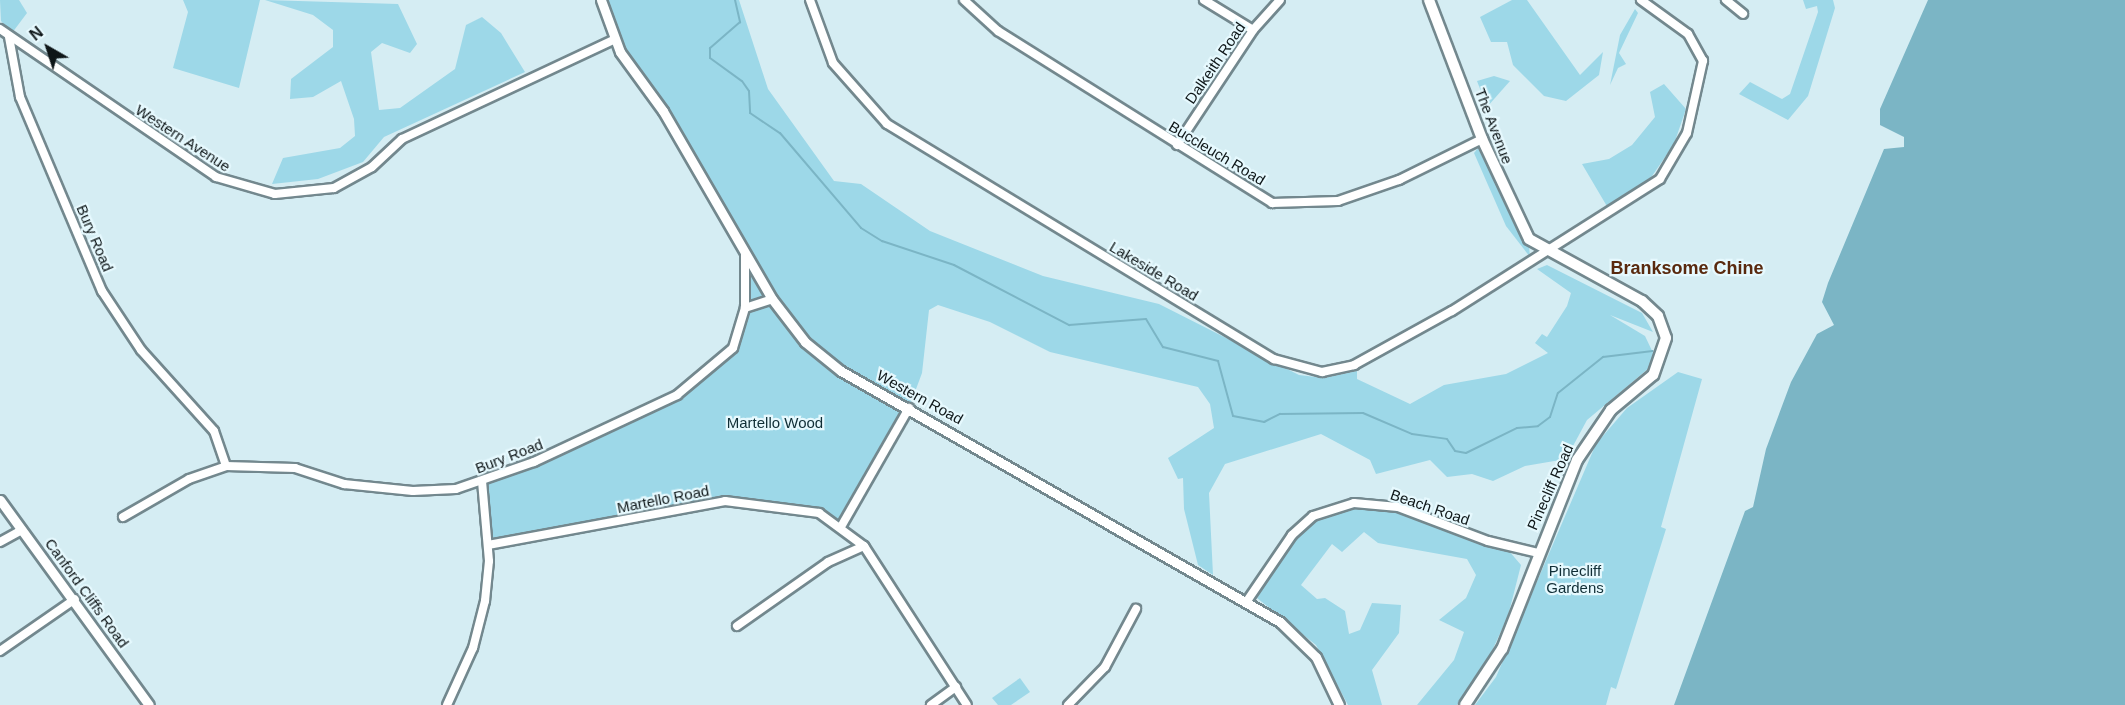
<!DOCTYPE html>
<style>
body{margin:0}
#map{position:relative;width:2125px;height:705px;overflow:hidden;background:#d5edf3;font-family:Helvetica,sans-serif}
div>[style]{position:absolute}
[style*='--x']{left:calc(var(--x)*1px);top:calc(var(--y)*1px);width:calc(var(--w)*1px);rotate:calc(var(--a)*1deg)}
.green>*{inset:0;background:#9dd8e8}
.water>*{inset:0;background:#7bb5c5}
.stream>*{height:2px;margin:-1px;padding:0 1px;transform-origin:1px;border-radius:1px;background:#7bb5c5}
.roads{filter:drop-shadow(2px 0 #73888e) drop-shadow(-2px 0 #73888e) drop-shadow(0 2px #73888e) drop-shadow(0 -2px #73888e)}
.minor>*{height:8px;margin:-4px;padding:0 4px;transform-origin:4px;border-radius:4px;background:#fff}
.tertiary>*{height:9px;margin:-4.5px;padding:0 4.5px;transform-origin:4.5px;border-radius:4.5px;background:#fff}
.secondary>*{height:10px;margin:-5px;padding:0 5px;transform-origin:5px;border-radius:5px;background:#fff}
span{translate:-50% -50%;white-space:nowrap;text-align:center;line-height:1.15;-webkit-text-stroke:4.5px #e6f9fe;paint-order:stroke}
.street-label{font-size:15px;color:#0e1618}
.park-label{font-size:15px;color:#102e36}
.quarter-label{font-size:18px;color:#59290e;font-weight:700}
.north{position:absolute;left:18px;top:18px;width:60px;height:60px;-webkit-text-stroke:4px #e6f9fe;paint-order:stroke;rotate:321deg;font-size:16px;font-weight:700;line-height:24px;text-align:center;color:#0e1618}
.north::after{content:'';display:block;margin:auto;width:21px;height:27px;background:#0e1618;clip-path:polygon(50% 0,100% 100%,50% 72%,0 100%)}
</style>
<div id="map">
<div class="green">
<i style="clip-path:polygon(0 0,19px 0,27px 13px,12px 33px,1px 21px)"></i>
<i style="clip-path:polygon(183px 0,260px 0,239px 88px,173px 68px,188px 12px)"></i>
<i style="clip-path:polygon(265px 0,398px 4px,417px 44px,410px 53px,382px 43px,371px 52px,379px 110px,400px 108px,455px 69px,466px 25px,482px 17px,501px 33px,525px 72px,384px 137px,363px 162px,318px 179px,272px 184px,283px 158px,340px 148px,355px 136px,354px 119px,341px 81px,313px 97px,290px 99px,291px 79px,333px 47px,333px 30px,313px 15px)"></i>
<i style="clip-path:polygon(601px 0,739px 0,768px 89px,834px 181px,861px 184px,930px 231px,1043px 276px,1159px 304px,1299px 375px,1324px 378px,1357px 371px,1357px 379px,1410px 404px,1444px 385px,1506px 374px,1548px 353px,1535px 343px,1542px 334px,1547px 337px,1567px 306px,1571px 293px,1537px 269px,1547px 265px,1642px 313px,1653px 332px,1610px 315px,1645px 336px,1655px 357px,1649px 368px,1587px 420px,1566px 459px,1525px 466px,1493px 481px,1472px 474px,1447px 477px,1430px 460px,1376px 474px,1370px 460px,1321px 434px,1225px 464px,1209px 493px,1213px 575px,1198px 565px,1184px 509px,1183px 478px,1178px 479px,1168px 458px,1214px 428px,1210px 404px,1198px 387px,1050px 352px,990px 322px,938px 305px,929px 310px,922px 373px,909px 408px,842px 525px,819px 513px,725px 501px,488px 545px,482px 481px,677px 395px,733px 348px,745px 308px,745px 249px,663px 111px,620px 52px)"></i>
<i style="clip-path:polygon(1512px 0,1527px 0,1580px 75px,1603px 52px,1599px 75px,1566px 101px,1544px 96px,1513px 65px,1507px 42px,1491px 42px,1480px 17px)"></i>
<i style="clip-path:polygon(1803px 0,1833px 0,1835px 8px,1808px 96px,1788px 120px,1739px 94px,1750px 82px,1782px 99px,1790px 94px,1818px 12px,1817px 6px,1806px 9px)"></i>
<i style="clip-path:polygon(1635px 9px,1638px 13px,1619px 53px,1626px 64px,1618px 68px,1610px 85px,1620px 35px)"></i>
<i style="clip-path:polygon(1494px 76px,1510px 81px,1487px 107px,1477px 81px)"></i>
<i style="clip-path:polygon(1664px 84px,1686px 109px,1674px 144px,1650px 179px,1608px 208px,1582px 164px,1609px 159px,1632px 145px,1655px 117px,1650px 92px)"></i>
<i style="clip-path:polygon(1478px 148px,1529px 246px,1530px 257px,1506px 226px,1474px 153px)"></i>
<i style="clip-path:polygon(1678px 372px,1702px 379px,1661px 527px,1666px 529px,1616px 689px,1611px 687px,1606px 705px,1475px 705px,1496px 677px,1596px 444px,1627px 408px)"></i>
<i style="clip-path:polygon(1356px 508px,1399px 513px,1509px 551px,1521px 565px,1508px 616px,1486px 664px,1457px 705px,1417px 705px,1454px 660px,1464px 632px,1439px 620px,1466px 598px,1476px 575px,1467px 559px,1378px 543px,1364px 532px,1342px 552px,1332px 544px,1301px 585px,1317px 599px,1325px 598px,1345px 611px,1349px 634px,1360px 630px,1372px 603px,1401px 605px,1399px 633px,1372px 670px,1382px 705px,1348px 705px,1316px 645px,1257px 598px,1276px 562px,1312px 522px)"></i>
<i style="clip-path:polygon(1020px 678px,1030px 692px,1011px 705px,998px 705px,992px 698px)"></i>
</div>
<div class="water">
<i style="clip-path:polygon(1928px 0,2125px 0,2125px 705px,1674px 705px,1745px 511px,1753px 507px,1766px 449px,1791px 382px,1817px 334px,1834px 325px,1822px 302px,1828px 283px,1884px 149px,1904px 147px,1904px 137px,1880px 125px,1880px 109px)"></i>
</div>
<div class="stream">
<i style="--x:735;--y:0;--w:23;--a:77"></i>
<i style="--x:740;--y:22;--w:40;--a:139"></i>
<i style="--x:710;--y:48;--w:10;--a:90"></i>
<i style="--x:710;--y:58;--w:39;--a:36"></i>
<i style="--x:742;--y:81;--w:12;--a:55"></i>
<i style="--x:749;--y:91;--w:22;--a:87"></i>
<i style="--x:750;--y:113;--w:36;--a:34"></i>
<i style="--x:780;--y:133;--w:125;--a:49.5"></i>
<i style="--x:861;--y:228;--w:25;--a:32"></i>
<i style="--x:882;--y:241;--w:76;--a:18.4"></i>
<i style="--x:954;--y:265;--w:130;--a:27.6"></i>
<i style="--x:1069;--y:325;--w:77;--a:-4.5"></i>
<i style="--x:1146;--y:319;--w:33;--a:59"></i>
<i style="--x:1163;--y:347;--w:57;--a:14.3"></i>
<i style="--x:1218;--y:361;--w:57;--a:74.7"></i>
<i style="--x:1233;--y:416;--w:32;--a:11"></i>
<i style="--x:1264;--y:422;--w:18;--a:-27"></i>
<i style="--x:1280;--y:414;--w:83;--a:-0.7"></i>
<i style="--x:1363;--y:413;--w:53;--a:23.2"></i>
<i style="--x:1412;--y:434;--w:35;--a:8"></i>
<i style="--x:1447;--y:439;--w:14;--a:56"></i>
<i style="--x:1455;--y:451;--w:11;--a:10"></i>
<i style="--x:1466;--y:453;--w:57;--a:-26.1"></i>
<i style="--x:1517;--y:428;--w:21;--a:-5"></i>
<i style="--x:1538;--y:426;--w:15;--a:-37"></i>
<i style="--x:1550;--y:417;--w:25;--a:-72"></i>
<i style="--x:1558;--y:393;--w:58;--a:-38.7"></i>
<i style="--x:1603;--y:357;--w:50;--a:-6.8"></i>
</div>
<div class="roads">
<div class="minor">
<i style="--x:810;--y:0;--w:67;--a:69.9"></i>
<i style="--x:833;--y:63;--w:81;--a:48.5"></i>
<i style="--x:887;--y:124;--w:453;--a:31.3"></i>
<i style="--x:1274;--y:359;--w:50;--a:15.2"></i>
<i style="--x:1322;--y:372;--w:33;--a:-12"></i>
<i style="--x:1354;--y:365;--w:112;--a:-28.9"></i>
<i style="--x:1452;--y:311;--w:246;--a:-32.4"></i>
<i style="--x:1660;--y:179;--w:53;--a:-59.6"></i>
<i style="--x:1687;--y:133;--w:74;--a:-77.5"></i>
<i style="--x:1703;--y:61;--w:31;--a:-119"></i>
<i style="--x:1688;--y:34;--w:58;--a:-144.1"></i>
<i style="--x:964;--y:0;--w:46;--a:42.4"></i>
<i style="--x:998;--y:31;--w:324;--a:32.1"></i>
<i style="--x:1272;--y:203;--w:66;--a:-1.7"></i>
<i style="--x:1338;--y:201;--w:65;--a:-19"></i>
<i style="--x:1399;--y:180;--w:93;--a:-26.3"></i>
<i style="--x:1204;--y:0;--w:57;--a:31.5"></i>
<i style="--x:1726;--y:0;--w:22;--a:39"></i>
<i style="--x:0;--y:29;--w:262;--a:34.4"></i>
<i style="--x:216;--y:177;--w:61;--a:16.1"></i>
<i style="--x:275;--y:194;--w:59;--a:-5.8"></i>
<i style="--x:334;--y:188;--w:43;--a:-28.9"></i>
<i style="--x:372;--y:167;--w:41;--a:-43"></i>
<i style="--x:402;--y:139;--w:233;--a:-25.1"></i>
<i style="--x:9;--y:37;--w:61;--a:79.6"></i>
<i style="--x:20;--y:97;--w:211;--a:67.1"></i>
<i style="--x:102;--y:291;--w:71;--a:56.5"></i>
<i style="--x:141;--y:350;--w:109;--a:48"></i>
<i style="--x:214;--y:431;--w:37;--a:71"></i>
<i style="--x:1177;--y:145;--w:138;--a:-56.5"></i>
<i style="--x:1253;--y:30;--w:40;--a:-48"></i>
<i style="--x:745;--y:308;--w:28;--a:-18"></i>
<i style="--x:123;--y:517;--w:76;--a:-29.9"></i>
<i style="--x:189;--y:479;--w:39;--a:-19"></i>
<i style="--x:226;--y:466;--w:69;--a:1.7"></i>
<i style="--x:295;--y:468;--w:52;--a:18.1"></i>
<i style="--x:344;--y:484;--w:69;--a:5.8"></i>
<i style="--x:413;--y:491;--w:43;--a:-2.7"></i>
<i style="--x:456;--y:489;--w:83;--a:-19.1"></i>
<i style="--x:534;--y:462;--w:158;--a:-25.1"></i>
<i style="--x:677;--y:395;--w:73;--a:-40"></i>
<i style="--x:733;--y:348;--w:42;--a:-73.3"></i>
<i style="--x:745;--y:308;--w:55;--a:-90"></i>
<i style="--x:842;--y:525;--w:135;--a:-60.2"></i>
<i style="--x:0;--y:542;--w:25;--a:-29"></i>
<i style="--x:488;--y:545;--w:241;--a:-10.5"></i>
<i style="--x:725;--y:501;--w:95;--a:7.3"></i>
<i style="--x:819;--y:513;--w:56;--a:36.3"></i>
<i style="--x:864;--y:546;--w:189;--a:57.1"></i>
<i style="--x:1247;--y:601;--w:80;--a:-55.7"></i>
<i style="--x:1292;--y:535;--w:28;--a:-42"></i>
<i style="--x:1313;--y:516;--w:43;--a:-17.6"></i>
<i style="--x:1354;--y:503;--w:44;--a:5.2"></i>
<i style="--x:1398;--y:507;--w:96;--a:20.7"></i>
<i style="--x:1488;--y:541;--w:51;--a:13.5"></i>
<i style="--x:737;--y:626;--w:111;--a:-35.1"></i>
<i style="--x:828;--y:562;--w:39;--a:-24"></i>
<i style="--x:0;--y:651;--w:91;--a:-34.7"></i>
<i style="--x:447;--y:705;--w:63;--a:-65.5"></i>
<i style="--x:473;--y:648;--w:49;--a:-75.7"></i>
<i style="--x:485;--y:601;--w:40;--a:-84.3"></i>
<i style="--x:489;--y:561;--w:80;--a:-95"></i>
<i style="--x:931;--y:705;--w:31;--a:-36"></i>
<i style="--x:1068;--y:705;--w:53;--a:-45.8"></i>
<i style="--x:1105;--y:667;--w:66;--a:-61.9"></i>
</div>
<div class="tertiary">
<i style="--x:601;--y:0;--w:55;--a:69.9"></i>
<i style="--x:620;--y:52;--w:73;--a:53.9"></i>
<i style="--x:663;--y:111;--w:217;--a:59.9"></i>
<i style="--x:772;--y:299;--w:54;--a:52.5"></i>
<i style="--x:805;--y:342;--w:46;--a:38.9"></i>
<i style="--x:841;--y:371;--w:506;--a:29.76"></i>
<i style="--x:1280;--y:622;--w:50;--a:44.2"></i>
<i style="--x:1316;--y:657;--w:53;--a:64.4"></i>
<i style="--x:0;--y:500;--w:253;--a:54"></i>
</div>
<div class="secondary">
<i style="--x:1429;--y:0;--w:149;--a:69.1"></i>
<i style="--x:1482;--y:139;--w:110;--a:64.8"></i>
<i style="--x:1529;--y:239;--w:129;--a:28.8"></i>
<i style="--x:1642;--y:301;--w:22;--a:43"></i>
<i style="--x:1658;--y:316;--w:23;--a:70"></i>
<i style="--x:1666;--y:338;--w:39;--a:109"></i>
<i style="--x:1653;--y:375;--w:55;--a:140.2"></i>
<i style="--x:1611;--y:410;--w:60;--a:124.2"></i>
<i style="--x:1577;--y:460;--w:203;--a:111.6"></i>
<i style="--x:1502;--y:649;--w:67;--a:123.5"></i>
</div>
</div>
<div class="street-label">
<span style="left:1215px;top:63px;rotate:-56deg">Dalkeith Road</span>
<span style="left:1494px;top:126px;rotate:69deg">The Avenue</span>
<span style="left:183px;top:138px;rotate:33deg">Western Avenue</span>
<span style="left:1217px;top:153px;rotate:31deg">Buccleuch Road</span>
<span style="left:95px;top:238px;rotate:67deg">Bury Road</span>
<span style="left:1154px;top:271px;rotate:31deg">Lakeside Road</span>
<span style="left:920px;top:397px;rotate:29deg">Western Road</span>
<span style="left:509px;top:456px;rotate:-21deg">Bury Road</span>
<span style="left:1550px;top:487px;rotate:-66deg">Pinecliff Road</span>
<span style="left:663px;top:499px;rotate:-11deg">Martello Road</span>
<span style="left:1430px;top:507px;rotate:19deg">Beach Road</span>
<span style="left:87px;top:593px;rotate:54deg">Canford Cliffs Road</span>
</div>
<div class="park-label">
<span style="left:775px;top:423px">Martello Wood</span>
<span style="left:1575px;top:579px">Pinecliff<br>Gardens</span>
</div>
<div class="quarter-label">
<span style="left:1687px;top:268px">Branksome Chine</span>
</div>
<div class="north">N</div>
</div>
